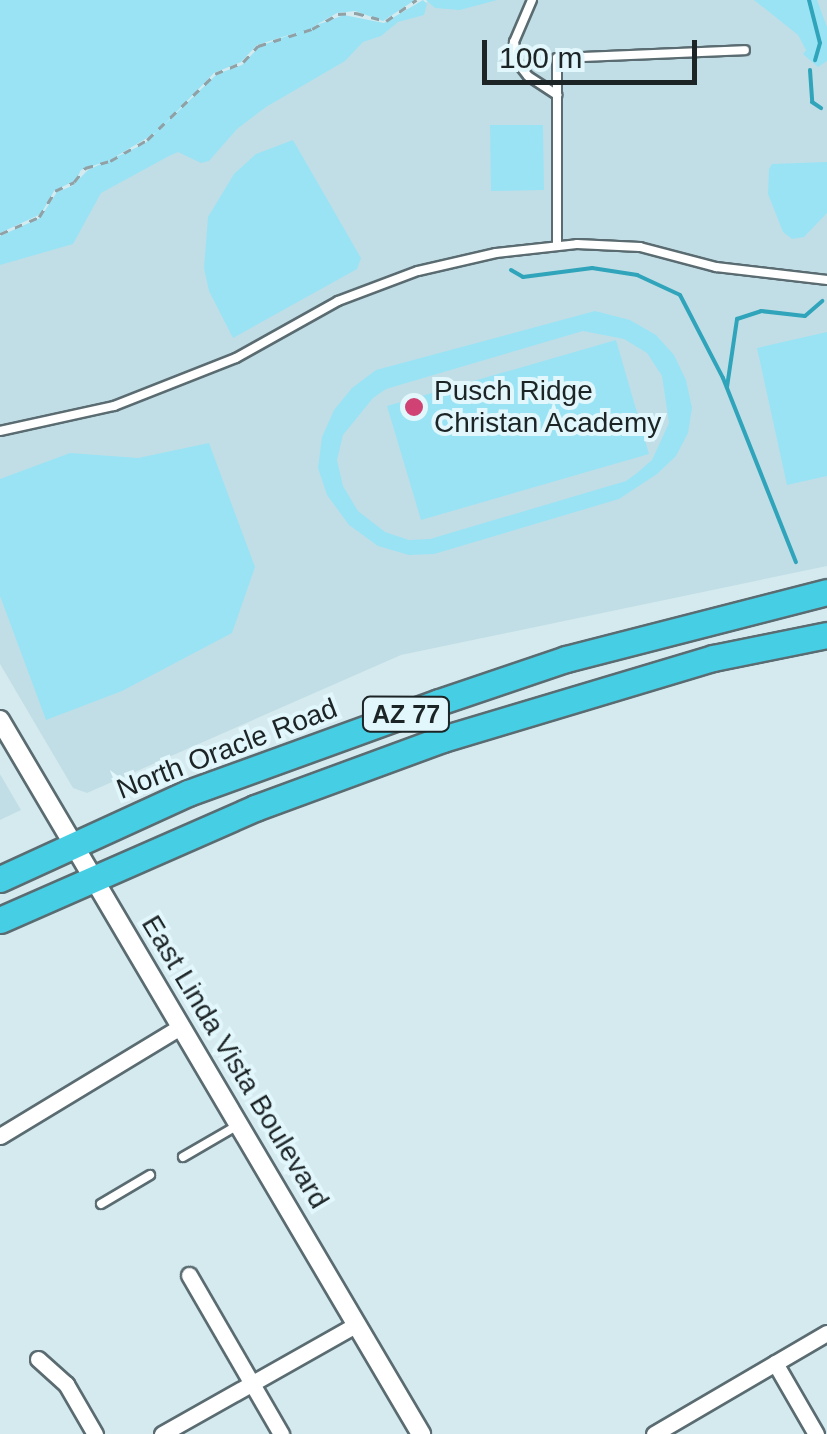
<!DOCTYPE html>
<style>
body{margin:0}
#map{position:relative;width:827px;height:1434px;overflow:hidden;background:#d5eaef;font-family:Helvetica,sans-serif}
div>[style]{position:absolute}
[style*='--x']{left:calc(var(--x)*1px);top:calc(var(--y)*1px);width:calc(var(--w)*1px);rotate:calc(var(--a)*1deg)}
.built>*{inset:0;background:#c1dee6}
.green>*{inset:0;background:#9ae3f4}
.stream>*{height:4px;margin:-2px;padding:0 2px;transform-origin:2px;border-radius:2px;background:#2fa4ba}
.path>*{height:2.5px;margin-top:-1.25px;transform-origin:0;background:repeating-linear-gradient(90deg,#90a0a4 0 8px,transparent 0 16px)}
.roads{filter:drop-shadow(2px 0 #5a6c71) drop-shadow(-2px 0 #5a6c71) drop-shadow(0 2px #5a6c71) drop-shadow(0 -2px #5a6c71)}
.service>*{height:8px;margin:-4px;padding:0 4px;transform-origin:4px;border-radius:4px;background:#fff}
.minor>*{height:15px;margin:-7.5px;padding:0 7.5px;transform-origin:7.5px;border-radius:7.5px;background:#fff}
.tertiary>*{height:18px;margin:-9px;padding:0 9px;transform-origin:9px;border-radius:9px;background:#fff}
.trunk>*{height:25px;margin:-12.5px;padding:0 12.5px;transform-origin:12.5px;border-radius:12.5px;background:#46cee4}
.dots>*{width:28px;height:28px;translate:-50% -50%;box-sizing:border-box;border:5px solid #e2f7fc;border-radius:50%}
span{translate:-50% -50%;white-space:nowrap;text-align:center;line-height:1.15;-webkit-text-stroke:8px #e2f7fc;paint-order:stroke}
.shield-label span{padding:2px 8px;background:#e2f7fc;border:2px solid;border-radius:8px;-webkit-text-stroke-width:0}
.shield-label{font-size:25px;color:#1c2426;font-weight:700}
.poi-label{font-size:28px;color:#1c2426}
.left{translate:0 -50%;text-align:left}
.street-label{font-size:28px;color:#1c2426}
.scale{position:absolute;left:482px;top:40px;width:215px;height:45px;box-sizing:border-box;border:5px solid #1c2426;border-top:0;padding-left:12px;font-size:30px;line-height:35px;white-space:nowrap;color:#1c2426;-webkit-text-stroke:8px #e2f7fc;paint-order:stroke}
</style>
<div id="map">
<div class="built">
<i style="clip-path:polygon(430px 0,827px 0,827px 566px,401px 655px,87px 793px,73px 788px,0 664px,0 249px)"></i>
<i style="clip-path:polygon(0 774px,21px 810px,0 820px)"></i>
</div>
<div class="green">
<i style="clip-path:polygon(0 0,415px 0,383px 21px,355px 11px,337px 13px,311px 28px,257px 45px,241px 62px,214px 73px,157px 132px,110px 160px,81px 170px,76px 180px,54px 191px,41px 214px,0 233px)"></i>
<i style="clip-path:polygon(423px 0,427px 4px,424px 15px,398px 22px,381px 36px,363px 42px,345px 61px,266px 107px,237px 129px,209px 161px,201px 163px,178px 152px,169px 156px,101px 193px,73px 244px,0 265px,0 236px,40px 218px,57px 192px,72px 186px,88px 170px,144px 144px,217px 74px,242px 65px,260px 46px,344px 15px,384px 23px)"></i>
<i style="clip-path:polygon(426px 0,497px 0,460px 10px,435px 8px)"></i>
<i style="clip-path:polygon(754px 0,817px 0,827px 27px,827px 61px,818px 67px,803px 54px,806px 50px,798px 35px)"></i>
<i style="clip-path:polygon(543px 125px,544px 190px,491px 191px,490px 125px)"></i>
<i style="clip-path:polygon(293px 140px,361px 258px,357px 269px,233px 338px,209px 291px,204px 268px,208px 217px,234px 174px,256px 154px)"></i>
<i style="clip-path:polygon(827px 162px,827px 213px,804px 237px,792px 239px,783px 232px,768px 194px,769px 169px,772px 164px)"></i>
<i style="clip-path:polygon(evenodd,595px 311px,630px 320px,656px 335px,674px 355px,686px 380px,692px 408px,688px 433px,676px 456px,657px 474px,619px 499px,434px 554px,409px 555px,378px 546px,349px 525px,327px 495px,318px 468px,322px 437px,334px 410px,352px 388px,376px 370px,595px 311px,583px 331px,624px 339px,647px 353px,662px 376px,669px 423px,652px 460px,637px 473px,626px 481px,430px 539px,409px 540px,385px 532px,358px 511px,343px 486px,337px 460px,343px 435px,373px 398px,386px 389px,583px 331px)"></i>
<i style="clip-path:polygon(827px 332px,827px 476px,787px 485px,757px 348px)"></i>
<i style="clip-path:polygon(616px 340px,649px 454px,421px 520px,387px 406px)"></i>
<i style="clip-path:polygon(209px 443px,255px 567px,232px 633px,122px 691px,46px 720px,0 596px,0 479px,70px 453px,138px 458px)"></i>
</div>
<div class="stream">
<i style="--x:809;--y:0;--w:44;--a:75.7"></i>
<i style="--x:820;--y:43;--w:18;--a:106"></i>
<i style="--x:810;--y:70;--w:32;--a:86"></i>
<i style="--x:812;--y:102;--w:11;--a:34"></i>
<i style="--x:511;--y:270;--w:14;--a:30"></i>
<i style="--x:523;--y:277;--w:70;--a:-7.4"></i>
<i style="--x:592;--y:268;--w:46;--a:8.8"></i>
<i style="--x:637;--y:275;--w:47;--a:24.9"></i>
<i style="--x:680;--y:295;--w:93;--a:62.6"></i>
<i style="--x:723;--y:378;--w:198;--a:68.4"></i>
<i style="--x:727;--y:387;--w:69;--a:-81.6"></i>
<i style="--x:737;--y:319;--w:25;--a:-18"></i>
<i style="--x:761;--y:311;--w:44;--a:6.5"></i>
<i style="--x:805;--y:316;--w:23;--a:-41"></i>
</div>
<div class="path">
<i style="--x:0;--y:234;--w:43;--a:-23.6"></i>
<i style="--x:39;--y:217;--w:31;--a:-58"></i>
<i style="--x:55;--y:191;--w:21;--a:-25"></i>
<i style="--x:74;--y:182;--w:18;--a:-52"></i>
<i style="--x:85;--y:168;--w:26;--a:-16"></i>
<i style="--x:110;--y:161;--w:43;--a:-29.6"></i>
<i style="--x:147;--y:140;--w:95;--a:-44.1"></i>
<i style="--x:215;--y:74;--w:30;--a:-23"></i>
<i style="--x:243;--y:62;--w:22;--a:-47"></i>
<i style="--x:258;--y:46;--w:57;--a:-17.5"></i>
<i style="--x:312;--y:29;--w:30;--a:-30"></i>
<i style="--x:338;--y:14;--w:18;--a:-3"></i>
<i style="--x:356;--y:13;--w:31;--a:15"></i>
<i style="--x:386;--y:21;--w:37;--a:-35"></i>
</div>
<div class="roads">
<div class="service">
<i style="--x:532;--y:0;--w:46;--a:113.2"></i>
<i style="--x:514;--y:42;--w:20;--a:81"></i>
<i style="--x:517;--y:62;--w:18;--a:52"></i>
<i style="--x:528;--y:76;--w:35;--a:33"></i>
<i style="--x:557;--y:246;--w:188;--a:-90"></i>
<i style="--x:557;--y:58;--w:188;--a:-2.4"></i>
<i style="--x:0;--y:431;--w:117;--a:-12.4"></i>
<i style="--x:114;--y:406;--w:131;--a:-21.5"></i>
<i style="--x:236;--y:358;--w:117;--a:-29.2"></i>
<i style="--x:338;--y:301;--w:85;--a:-20.6"></i>
<i style="--x:418;--y:271;--w:80;--a:-13"></i>
<i style="--x:496;--y:253;--w:81;--a:-6.3"></i>
<i style="--x:577;--y:244;--w:63;--a:2.7"></i>
<i style="--x:640;--y:247;--w:79;--a:14.7"></i>
<i style="--x:716;--y:267;--w:112;--a:6.7"></i>
<i style="--x:183;--y:1157;--w:66;--a:-30.1"></i>
<i style="--x:101;--y:1204;--w:57;--a:-30.6"></i>
</div>
<div class="minor">
<i style="--x:0;--y:1136;--w:210;--a:-31.2"></i>
<i style="--x:189;--y:1275;--w:184;--a:59.9"></i>
<i style="--x:38;--y:1359;--w:38;--a:42"></i>
<i style="--x:66;--y:1384;--w:58;--a:59.9"></i>
<i style="--x:775;--y:1363;--w:82;--a:60"></i>
<i style="--x:162;--y:1434;--w:224;--a:-29.4"></i>
<i style="--x:654;--y:1434;--w:200;--a:-30.3"></i>
</div>
<div class="tertiary">
<i style="--x:0;--y:720;--w:829;--a:59.47"></i>
</div>
<div class="trunk">
<i style="--x:0;--y:879;--w:207;--a:-24.6"></i>
<i style="--x:188;--y:793;--w:267;--a:-19.9"></i>
<i style="--x:439;--y:702;--w:134;--a:-18.7"></i>
<i style="--x:566;--y:659;--w:269;--a:-14.4"></i>
<i style="--x:0;--y:920;--w:279;--a:-23.7"></i>
<i style="--x:255;--y:808;--w:200;--a:-20.2"></i>
<i style="--x:443;--y:739;--w:282;--a:-16.7"></i>
<i style="--x:713;--y:658;--w:116;--a:-11.4"></i>
</div>
</div>
<div class="dots">
<i style="left:414px;top:407px;background:#cf4273"></i>
</div>
<div class="shield-label">
<span style="left:406px;top:714px">AZ 77</span>
</div>
<div class="poi-label">
<span class="left" style="left:434px;top:407px">Pusch Ridge<br>Christan Academy</span>
</div>
<div class="street-label">
<span style="left:227px;top:749px;rotate:-21deg">North Oracle Road</span>
<span style="left:235px;top:1062px;rotate:59deg">East Linda Vista Boulevard</span>
</div>
<div class="scale">100 m</div>
</div>
